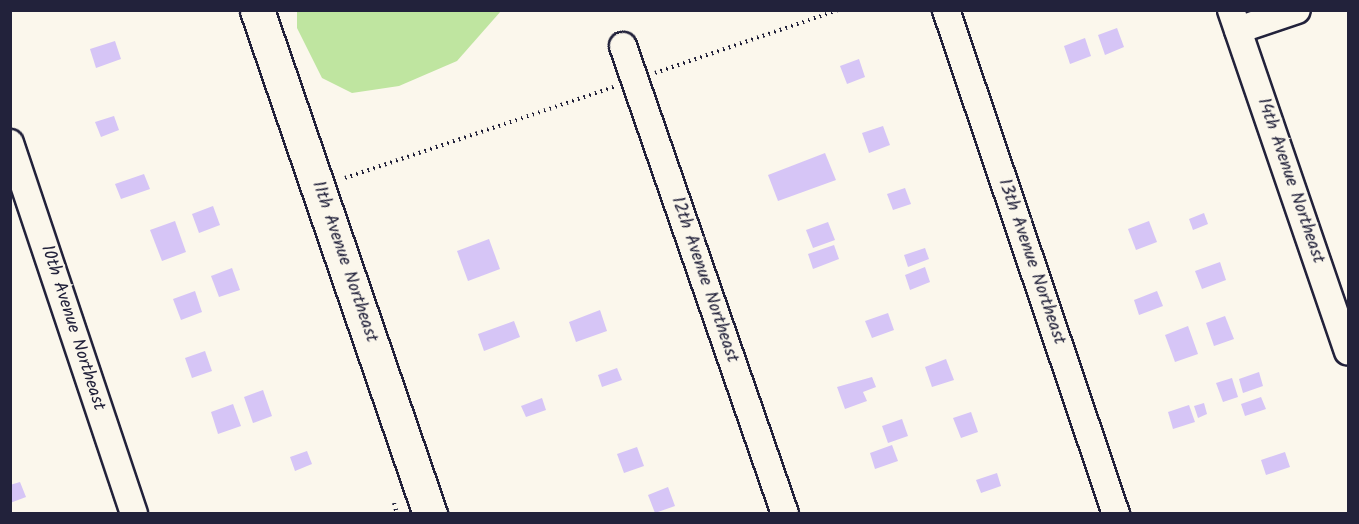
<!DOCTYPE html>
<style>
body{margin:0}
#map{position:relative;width:1359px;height:524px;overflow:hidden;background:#fbf7ec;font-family:Kalam,sans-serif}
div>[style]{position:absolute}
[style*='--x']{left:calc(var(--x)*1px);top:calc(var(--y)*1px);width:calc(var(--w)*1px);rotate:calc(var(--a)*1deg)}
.green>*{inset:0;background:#bfe5a0}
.building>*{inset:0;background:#d6c5f6}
.path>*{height:4px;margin-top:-2px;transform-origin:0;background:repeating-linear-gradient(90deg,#22223b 0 1.5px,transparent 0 6px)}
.roads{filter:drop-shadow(2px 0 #22223b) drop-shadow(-2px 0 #22223b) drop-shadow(0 2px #22223b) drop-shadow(0 -2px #22223b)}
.street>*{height:26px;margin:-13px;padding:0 13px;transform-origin:13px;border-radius:13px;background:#fbf7ec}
.secondary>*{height:33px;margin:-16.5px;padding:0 16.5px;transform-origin:16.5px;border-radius:16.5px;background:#fbf7ec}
span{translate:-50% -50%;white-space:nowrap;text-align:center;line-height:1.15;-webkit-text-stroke:4.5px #fbf7ec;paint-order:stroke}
.street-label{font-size:18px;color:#22223b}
.frame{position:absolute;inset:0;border:12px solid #22223b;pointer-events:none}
</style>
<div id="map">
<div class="green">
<i style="clip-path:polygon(297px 11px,297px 10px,501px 11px,457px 61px,399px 86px,352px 93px,322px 78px,297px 28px)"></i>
</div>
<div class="building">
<i style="clip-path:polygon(1117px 28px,1124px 47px,1105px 55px,1098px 35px)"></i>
<i style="clip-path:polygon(1085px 38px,1091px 56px,1070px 64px,1064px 46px)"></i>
<i style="clip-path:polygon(115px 41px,121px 59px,96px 68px,90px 49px)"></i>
<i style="clip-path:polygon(859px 59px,865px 77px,847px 84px,840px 66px)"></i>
<i style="clip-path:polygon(114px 116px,119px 130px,101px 137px,95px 122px)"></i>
<i style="clip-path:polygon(883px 126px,890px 145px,869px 153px,862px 133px)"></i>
<i style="clip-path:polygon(825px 153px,836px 180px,778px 201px,768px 175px)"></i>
<i style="clip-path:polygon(144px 174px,150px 189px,121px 199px,115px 184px)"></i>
<i style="clip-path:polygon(905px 188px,911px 204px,893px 210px,887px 194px)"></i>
<i style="clip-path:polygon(213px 206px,220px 225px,199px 233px,192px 214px)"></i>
<i style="clip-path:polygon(1204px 213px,1208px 224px,1193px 230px,1189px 219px)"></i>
<i style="clip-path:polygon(175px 221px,186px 252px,162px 261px,150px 230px)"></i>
<i style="clip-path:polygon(1149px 221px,1157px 242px,1136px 250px,1128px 229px)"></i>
<i style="clip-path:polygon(828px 222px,835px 240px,813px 248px,806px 230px)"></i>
<i style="clip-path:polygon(489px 239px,500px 269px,468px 281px,457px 251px)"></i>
<i style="clip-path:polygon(834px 245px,839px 259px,813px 269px,808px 254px)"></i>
<i style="clip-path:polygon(925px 248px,929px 259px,908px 267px,904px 255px)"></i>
<i style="clip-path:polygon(1220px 262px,1226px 280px,1202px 289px,1195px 271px)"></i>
<i style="clip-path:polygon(925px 267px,930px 282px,910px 290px,905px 275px)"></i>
<i style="clip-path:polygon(232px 268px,240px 290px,219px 297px,211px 276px)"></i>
<i style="clip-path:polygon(195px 291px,202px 312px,181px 320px,173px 299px)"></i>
<i style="clip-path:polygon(1157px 291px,1163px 306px,1139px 315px,1134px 300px)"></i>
<i style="clip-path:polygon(600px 310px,607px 331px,576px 342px,569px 322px)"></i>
<i style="clip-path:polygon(888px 313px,894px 330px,872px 338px,865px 321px)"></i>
<i style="clip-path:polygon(1225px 316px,1234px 339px,1214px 346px,1206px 323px)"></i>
<i style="clip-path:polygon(514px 321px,520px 337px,484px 351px,478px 334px)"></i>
<i style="clip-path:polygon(1188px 326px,1198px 354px,1175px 362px,1165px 335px)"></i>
<i style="clip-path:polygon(205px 351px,212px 371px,192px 378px,185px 358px)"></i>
<i style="clip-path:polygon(946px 359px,954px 380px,932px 387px,925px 367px)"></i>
<i style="clip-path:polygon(617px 368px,622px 380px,602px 387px,598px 375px)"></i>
<i style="clip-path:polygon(1259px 372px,1263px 386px,1243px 393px,1239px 379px)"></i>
<i style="clip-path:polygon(872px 377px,876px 387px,863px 392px,867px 401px,845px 409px,837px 387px)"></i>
<i style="clip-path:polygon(1232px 378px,1238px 397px,1223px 402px,1216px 383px)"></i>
<i style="clip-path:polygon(263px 390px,272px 416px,253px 423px,244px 397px)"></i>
<i style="clip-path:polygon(1261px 397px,1266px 409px,1245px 416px,1241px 404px)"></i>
<i style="clip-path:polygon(542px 398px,546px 410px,526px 417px,521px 406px)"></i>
<i style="clip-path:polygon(1204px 403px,1207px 414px,1198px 418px,1194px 406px)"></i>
<i style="clip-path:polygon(233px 404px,241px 426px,218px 434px,211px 412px)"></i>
<i style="clip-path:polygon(1189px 405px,1195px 422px,1173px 429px,1168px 412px)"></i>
<i style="clip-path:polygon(971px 412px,978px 432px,961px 438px,953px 418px)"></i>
<i style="clip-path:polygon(902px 419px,908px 436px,888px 443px,882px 426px)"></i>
<i style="clip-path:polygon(892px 445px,898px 461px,875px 469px,870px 453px)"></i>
<i style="clip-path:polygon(637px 447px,644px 466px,624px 473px,617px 454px)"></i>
<i style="clip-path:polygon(307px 451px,312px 464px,295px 471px,290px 457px)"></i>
<i style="clip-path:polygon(1285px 452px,1290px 467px,1266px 475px,1261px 460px)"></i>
<i style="clip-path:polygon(997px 473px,1001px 486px,981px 493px,976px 480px)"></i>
<i style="clip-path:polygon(20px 482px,26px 497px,10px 503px,10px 485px)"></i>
<i style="clip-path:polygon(668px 487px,675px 506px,655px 513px,648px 495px)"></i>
</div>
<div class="path">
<i style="--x:655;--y:73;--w:194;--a:-19"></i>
<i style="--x:345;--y:178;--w:284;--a:-18.7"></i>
<i style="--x:394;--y:503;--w:11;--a:75"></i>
</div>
<div class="roads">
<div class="street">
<i style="--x:946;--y:10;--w:532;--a:71.36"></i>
<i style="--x:1231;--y:10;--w:361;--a:71.1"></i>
<i style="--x:1238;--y:30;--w:62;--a:-18.7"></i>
<i style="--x:623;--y:46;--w:495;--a:70.9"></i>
<i style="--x:10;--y:143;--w:391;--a:71.5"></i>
</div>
<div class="secondary">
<i style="--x:257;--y:10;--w:533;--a:71.06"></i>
</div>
</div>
<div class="street-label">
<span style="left:1290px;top:181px;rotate:71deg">14th Avenue Northeast</span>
<span style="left:344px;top:262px;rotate:71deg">11th Avenue Northeast</span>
<span style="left:1031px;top:262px;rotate:71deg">13th Avenue Northeast</span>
<span style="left:704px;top:280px;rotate:71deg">12th Avenue Northeast</span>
<span style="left:72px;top:328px;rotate:72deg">10th Avenue Northeast</span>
</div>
<div class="frame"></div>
</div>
